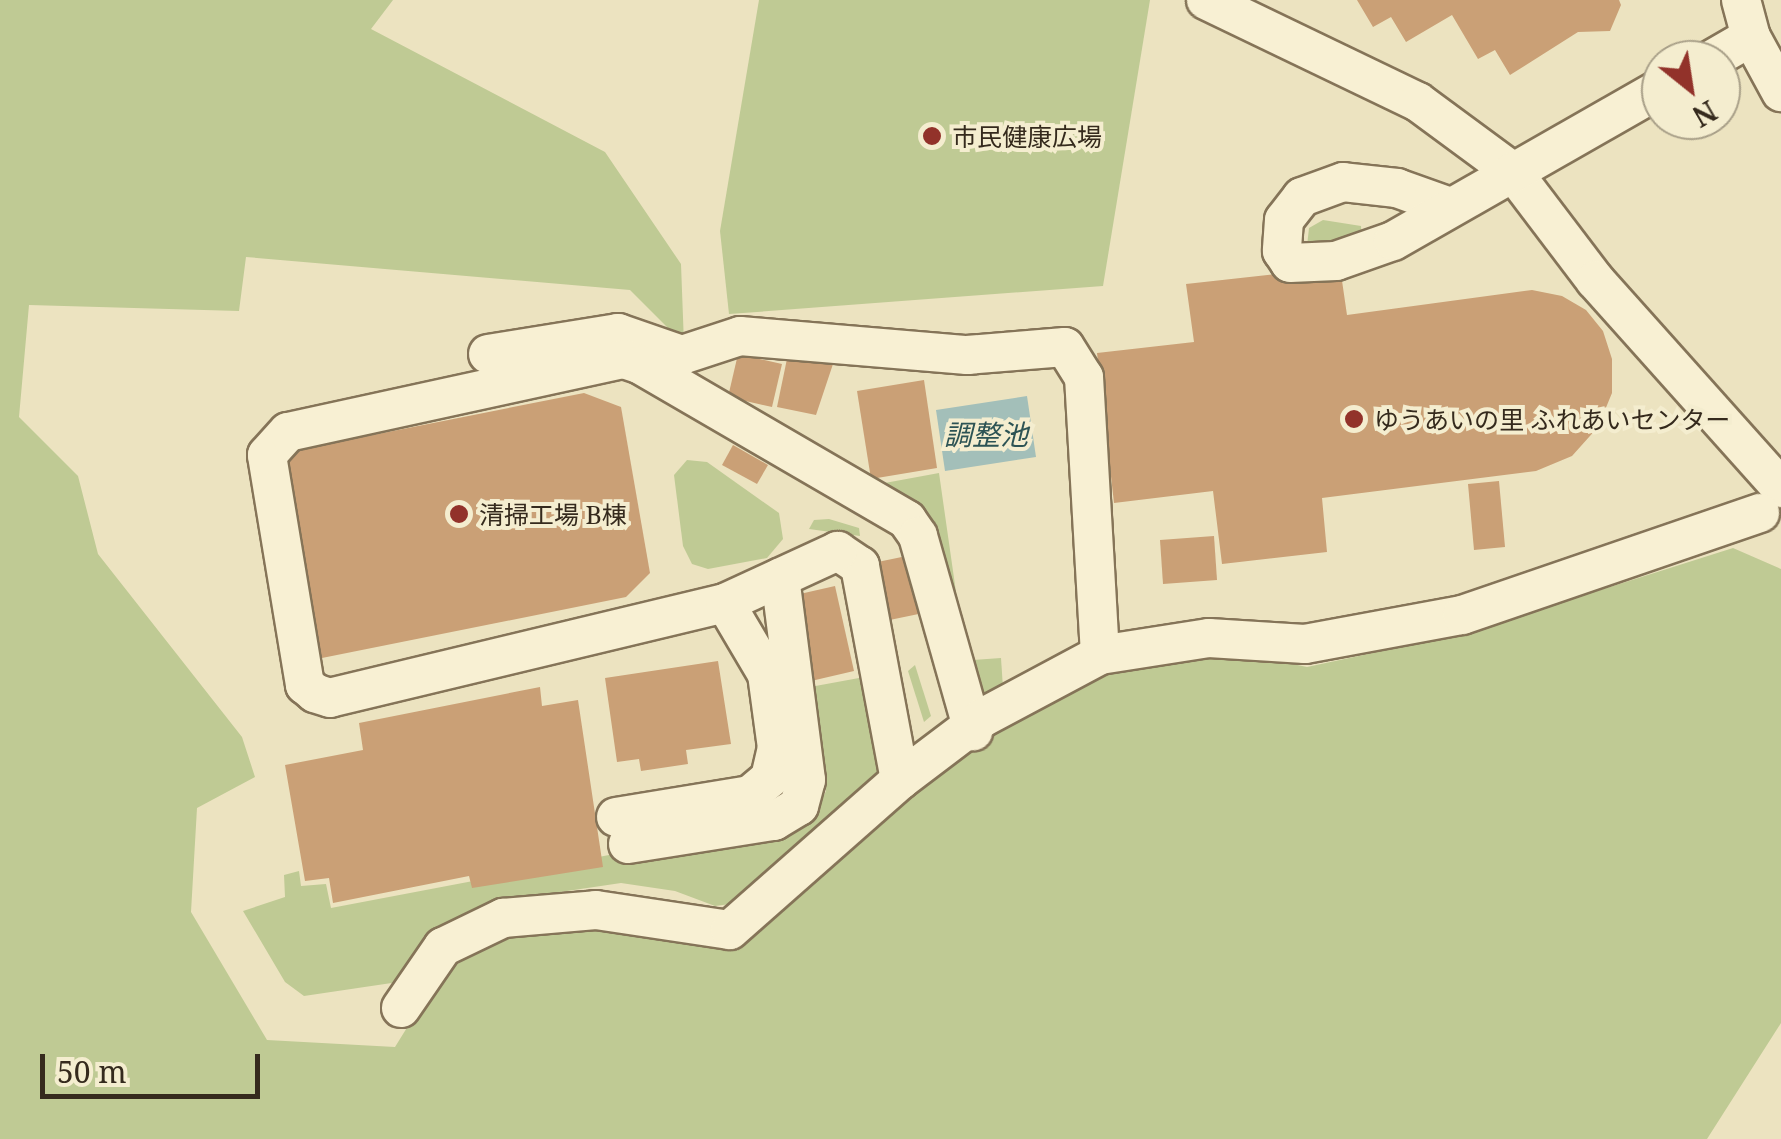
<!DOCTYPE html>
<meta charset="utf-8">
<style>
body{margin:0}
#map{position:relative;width:1781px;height:1139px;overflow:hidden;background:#ece3c0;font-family:"Noto Serif","Noto Sans JP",serif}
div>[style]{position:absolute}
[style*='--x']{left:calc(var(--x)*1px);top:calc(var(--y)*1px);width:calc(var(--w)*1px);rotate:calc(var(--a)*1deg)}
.green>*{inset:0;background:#bfca94}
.water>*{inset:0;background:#a3bfb9}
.building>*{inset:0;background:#caa076}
.roads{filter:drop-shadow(2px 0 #857458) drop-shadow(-2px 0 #857458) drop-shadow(0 2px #857458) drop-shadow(0 -2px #857458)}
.minor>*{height:38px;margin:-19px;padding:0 19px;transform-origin:19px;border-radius:19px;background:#f8f0d3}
.dots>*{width:28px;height:28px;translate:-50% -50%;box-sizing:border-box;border:5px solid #f4edcf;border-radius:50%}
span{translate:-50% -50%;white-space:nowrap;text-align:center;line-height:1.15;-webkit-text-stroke:8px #f4edcf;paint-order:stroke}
.poi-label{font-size:25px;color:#352a1d}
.left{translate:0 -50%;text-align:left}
.water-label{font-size:28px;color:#2c5354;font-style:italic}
.north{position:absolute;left:1641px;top:40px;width:100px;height:100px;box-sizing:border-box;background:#f4edcf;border:2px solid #a89f88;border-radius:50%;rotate:150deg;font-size:28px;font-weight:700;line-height:40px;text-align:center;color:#352a1d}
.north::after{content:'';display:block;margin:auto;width:35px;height:45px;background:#92322a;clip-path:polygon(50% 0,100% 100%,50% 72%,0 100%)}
.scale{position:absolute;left:40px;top:1054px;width:220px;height:45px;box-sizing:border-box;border:5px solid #352a1d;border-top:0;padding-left:12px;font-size:30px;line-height:35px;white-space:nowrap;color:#352a1d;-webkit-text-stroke:8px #f4edcf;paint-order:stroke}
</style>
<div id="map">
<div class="green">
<i style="clip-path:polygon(0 0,393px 0,371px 29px,605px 152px,681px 264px,684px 344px,630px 290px,246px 257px,239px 311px,29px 305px,19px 417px,78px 476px,98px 554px,242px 737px,255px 777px,197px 808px,191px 912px,267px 1040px,395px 1047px,439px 976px,501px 936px,596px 923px,728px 942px,965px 747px,1103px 669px,1215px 648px,1307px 667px,1462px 634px,1733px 548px,1781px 569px,1781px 1023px,1707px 1139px,0 1139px)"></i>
<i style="clip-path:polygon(759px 0,1150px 0,1103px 286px,729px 314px,720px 231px)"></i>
<i style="clip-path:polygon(1323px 220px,1361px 226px,1362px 244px,1307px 246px,1309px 228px)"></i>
<i style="clip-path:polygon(687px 460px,707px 462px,779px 513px,783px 539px,767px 558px,708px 569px,692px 564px,683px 546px,674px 475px)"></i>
<i style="clip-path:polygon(939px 473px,972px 704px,932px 570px,874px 485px)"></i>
<i style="clip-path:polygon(829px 519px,859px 528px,860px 536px,809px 529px,814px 520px)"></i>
<i style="clip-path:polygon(1001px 658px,1003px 688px,978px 697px,973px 660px)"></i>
<i style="clip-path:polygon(915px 665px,931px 716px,924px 722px,908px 671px)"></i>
<i style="clip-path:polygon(859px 678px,888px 768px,738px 903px,715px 906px,675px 891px,621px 883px,513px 899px,405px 981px,304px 996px,285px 982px,243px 911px,285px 897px,284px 875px,299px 871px,301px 886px,326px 884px,331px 908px,714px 835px,776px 840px,811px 822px,826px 791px,810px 687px)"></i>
</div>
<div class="water">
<i style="clip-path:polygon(1027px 396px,1036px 457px,945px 471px,936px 410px)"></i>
</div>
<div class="building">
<i style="clip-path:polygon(1357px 0,1619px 0,1621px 5px,1610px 31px,1578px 32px,1510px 75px,1495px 50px,1478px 59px,1452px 15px,1406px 42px,1391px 17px,1373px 27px)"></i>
<i style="clip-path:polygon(1340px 267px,1347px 315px,1532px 290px,1562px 296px,1586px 310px,1603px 331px,1612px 359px,1612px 393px,1598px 427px,1572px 456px,1536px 471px,1322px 498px,1327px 552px,1222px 564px,1213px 491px,1114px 503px,1097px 353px,1194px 342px,1186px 284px)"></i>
<i style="clip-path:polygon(738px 354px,782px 364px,772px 407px,728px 397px)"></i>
<i style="clip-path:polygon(788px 354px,833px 364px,816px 415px,777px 407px)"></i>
<i style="clip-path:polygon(924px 380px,937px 468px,871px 479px,857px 391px)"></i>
<i style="clip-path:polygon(584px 393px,621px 407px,650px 573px,626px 597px,307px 661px,267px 456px)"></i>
<i style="clip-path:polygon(733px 445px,768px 465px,757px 484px,722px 465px)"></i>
<i style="clip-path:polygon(1499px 481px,1505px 547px,1474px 550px,1468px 484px)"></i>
<i style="clip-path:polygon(1214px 536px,1217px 580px,1163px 584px,1160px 540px)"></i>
<i style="clip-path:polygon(921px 553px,933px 611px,880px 622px,868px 564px)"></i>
<i style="clip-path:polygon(835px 586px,854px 671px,811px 681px,791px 596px)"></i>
<i style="clip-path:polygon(718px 661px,731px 744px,686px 750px,688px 764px,641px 771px,639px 759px,617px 762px,605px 678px)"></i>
<i style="clip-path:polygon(540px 687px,542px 706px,578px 700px,603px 867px,472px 888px,469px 876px,333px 903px,329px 878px,305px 881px,285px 765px,363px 750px,359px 723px)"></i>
</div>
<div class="roads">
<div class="minor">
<i style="--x:1206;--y:0;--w:235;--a:25.7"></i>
<i style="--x:1418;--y:102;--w:118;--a:36.4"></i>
<i style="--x:1513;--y:172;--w:136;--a:52.8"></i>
<i style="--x:1595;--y:280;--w:279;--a:48.2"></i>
<i style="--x:1741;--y:0;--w:38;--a:75"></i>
<i style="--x:1751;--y:37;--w:63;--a:61.4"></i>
<i style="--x:1711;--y:60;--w:46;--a:-29.9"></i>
<i style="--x:1447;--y:206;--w:53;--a:-160.2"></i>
<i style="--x:1397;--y:188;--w:54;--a:-173.7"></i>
<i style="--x:1343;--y:182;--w:44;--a:159.9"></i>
<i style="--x:1302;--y:197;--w:29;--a:128"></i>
<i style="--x:1284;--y:220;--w:31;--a:94"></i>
<i style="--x:1282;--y:251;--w:14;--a:56"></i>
<i style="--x:1290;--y:263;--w:46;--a:-2.5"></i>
<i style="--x:1336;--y:261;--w:60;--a:-19.3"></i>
<i style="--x:1393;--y:241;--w:309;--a:-29.7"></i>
<i style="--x:488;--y:354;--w:132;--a:-9.2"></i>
<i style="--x:618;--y:333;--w:68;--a:19"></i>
<i style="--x:682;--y:355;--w:61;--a:-18.1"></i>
<i style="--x:740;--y:336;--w:228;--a:4.8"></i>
<i style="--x:967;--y:355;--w:98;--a:-4.7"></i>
<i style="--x:1065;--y:347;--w:36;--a:58"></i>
<i style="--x:1084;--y:377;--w:278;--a:86.7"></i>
<i style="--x:900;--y:780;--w:218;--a:-100.6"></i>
<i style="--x:860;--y:566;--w:27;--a:-146"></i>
<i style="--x:838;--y:551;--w:124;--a:155.3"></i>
<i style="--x:725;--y:603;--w:406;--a:166.5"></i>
<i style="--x:330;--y:698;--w:16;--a:-162"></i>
<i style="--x:315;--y:693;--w:13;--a:-141"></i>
<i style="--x:305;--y:685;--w:233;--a:-99.4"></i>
<i style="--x:267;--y:455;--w:31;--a:-48"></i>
<i style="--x:288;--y:432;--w:344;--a:-12.3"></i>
<i style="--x:624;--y:359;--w:18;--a:19"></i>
<i style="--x:641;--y:365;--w:308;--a:30.2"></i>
<i style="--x:907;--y:520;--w:19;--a:55"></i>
<i style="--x:918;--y:536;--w:203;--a:74.2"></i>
<i style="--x:616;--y:817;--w:136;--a:-9.3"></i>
<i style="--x:750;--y:795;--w:26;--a:-40"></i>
<i style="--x:770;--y:778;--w:31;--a:-77"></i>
<i style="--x:777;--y:748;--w:75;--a:-97.7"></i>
<i style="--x:767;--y:674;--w:82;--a:-120.6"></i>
<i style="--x:628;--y:844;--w:148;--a:-9"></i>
<i style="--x:774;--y:821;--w:29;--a:-31"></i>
<i style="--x:799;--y:806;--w:27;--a:-75"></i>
<i style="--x:806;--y:780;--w:204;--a:-97.3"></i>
<i style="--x:401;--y:1008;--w:74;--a:-55.5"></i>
<i style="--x:443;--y:947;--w:67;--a:-25.8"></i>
<i style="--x:503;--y:918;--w:93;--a:-4.9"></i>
<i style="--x:596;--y:910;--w:135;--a:8.5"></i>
<i style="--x:730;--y:930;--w:227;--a:-41.4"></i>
<i style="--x:900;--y:780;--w:103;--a:-37.1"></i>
<i style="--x:982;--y:718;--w:134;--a:-28.1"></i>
<i style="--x:1100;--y:655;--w:110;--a:-8.9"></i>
<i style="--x:1209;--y:638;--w:96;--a:3.6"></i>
<i style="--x:1305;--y:644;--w:160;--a:-10.5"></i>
<i style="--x:1462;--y:615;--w:315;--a:-18.9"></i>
</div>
</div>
<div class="dots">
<i style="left:932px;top:136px;background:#92322a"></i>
<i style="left:1354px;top:419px;background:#92322a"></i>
<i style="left:459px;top:514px;background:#92322a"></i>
</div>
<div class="poi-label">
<span class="left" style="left:952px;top:136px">市民健康広場</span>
<span class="left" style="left:1374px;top:419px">ゆうあいの里 ふれあいセンター</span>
<span class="left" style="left:479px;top:514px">清掃工場 B棟</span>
</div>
<div class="water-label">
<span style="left:986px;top:434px">調整池</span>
</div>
<div class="north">N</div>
<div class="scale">50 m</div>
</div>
